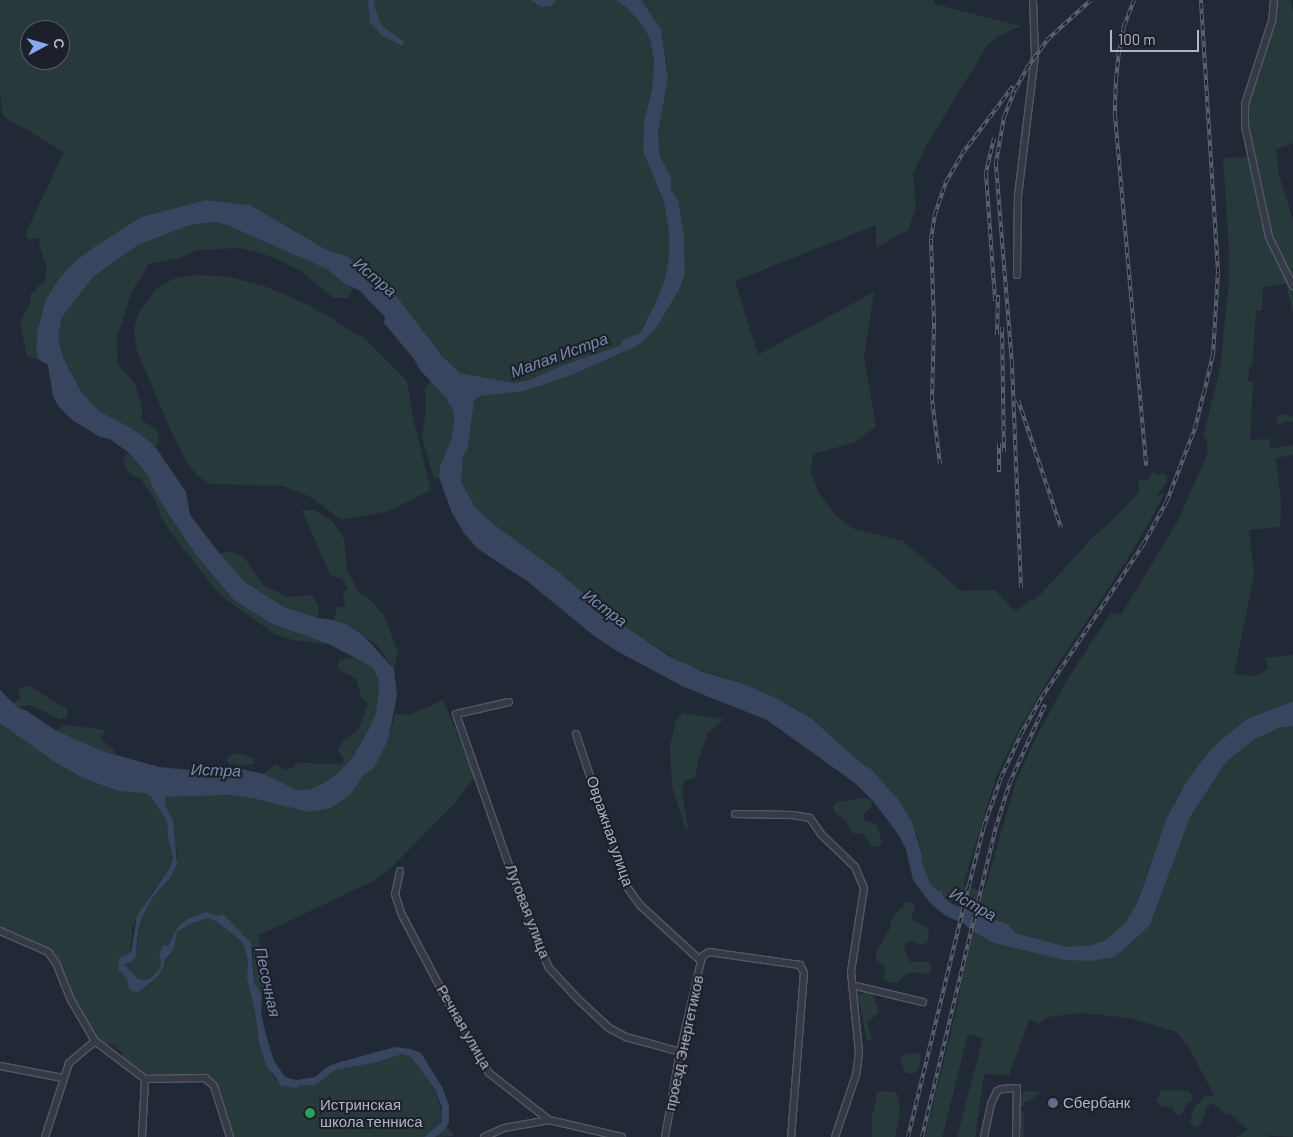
<!DOCTYPE html>
<meta charset="utf-8">
<style>
body{margin:0}
#map{position:relative;width:1293px;height:1137px;overflow:hidden;background:#222936;font-family:Barlow,sans-serif}
div>[style]{position:absolute}
[style*='--x']{left:calc(var(--x)*1px);top:calc(var(--y)*1px);width:calc(var(--w)*1px);rotate:calc(var(--a)*1deg)}
.green>*{inset:0;background:#28393b}
.water>*{inset:0;background:#39455e}
.roads{filter:drop-shadow(1px 0 #535864) drop-shadow(-1px 0 #535864) drop-shadow(0 1px #535864) drop-shadow(0 -1px #535864)}
.minor>*{height:6px;margin:-3px;padding:0 3px;transform-origin:3px;border-radius:3px;background:#353b46}
.rail>*{height:4px;margin-top:-2px;transform-origin:0;background:repeating-linear-gradient(90deg,#1b202b 0 5.5px,#5a616f 0 11px);box-sizing:border-box;border-block:1px solid #5a616f}
.dots>*{width:14px;height:14px;translate:-50% -50%;box-sizing:border-box;border:2px solid #1b202b;border-radius:50%}
span{translate:-50% -50%;white-space:nowrap;text-align:center;line-height:1.15;-webkit-text-stroke:4px #1b202b;paint-order:stroke}
.street-label{font-size:15px;color:#b0b5c3}
.poi-label{font-size:15px;color:#b0b5c3}
.left{translate:0 -50%;text-align:left}
.water-label{font-size:16px;color:#7b8aa9;font-style:italic}
.north{position:absolute;left:20px;top:20px;width:50px;height:50px;box-sizing:border-box;background:#1b202b;border:1px solid #575c68;border-radius:50%;rotate:84deg;font-size:14px;font-weight:700;line-height:20px;text-align:center;color:#b0b5c3}
.north::after{content:'';display:block;margin:auto;width:18px;height:22px;background:#8aa8ee;clip-path:polygon(50% 0,100% 100%,50% 72%,0 100%)}
.scale{position:absolute;left:1110px;top:30px;width:89px;height:22px;box-sizing:border-box;border:2px solid #b0b5c3;border-top:0;padding-left:6px;font-size:15px;line-height:18px;white-space:nowrap;color:#b0b5c3;-webkit-text-stroke:4px #1b202b;paint-order:stroke}
</style>
<div id="map">
<div class="green">
<i style="clip-path:polygon(evenodd,0 0,531px 0,551px 6px,557px 0,616px 0,627px 8px,643px 26px,650px 39px,654px 61px,652px 89px,644px 122px,643px 151px,664px 202px,669px 232px,669px 257px,665px 280px,649px 319px,643px 324px,641px 333px,624px 340px,621px 345px,558px 367px,530px 380px,514px 383px,460px 373px,442px 356px,397px 297px,373px 277px,356px 266px,346px 256px,325px 249px,250px 205px,206px 200px,141px 217px,94px 247px,73px 263px,45px 301px,37px 333px,36px 350px,39px 360px,27px 356px,20px 323px,30px 303px,31px 293px,35px 293px,36px 288px,45px 282px,47px 270px,38px 238px,29px 240px,25px 235px,64px 152px,3px 116px,0 92px,0 0,30px 30px,60px 30px,60px 60px,30px 60px,30px 30px)"></i>
<i style="clip-path:polygon(641px 0,934px 0,934px 4px,1021px 26px,998px 36px,988px 44px,926px 146px,913px 173px,916px 209px,908px 230px,876px 248px,876px 225px,735px 281px,758px 355px,874px 292px,864px 357px,876px 426px,856px 442px,813px 454px,811px 472px,818px 491px,835px 515px,854px 529px,903px 541px,961px 591px,995px 590px,1015px 611px,1041px 594px,1096px 534px,1108px 525px,1139px 492px,1139px 479px,1146px 481px,1154px 471px,1157px 474px,1166px 474px,1167px 482px,1156px 496px,1164px 494px,1149px 522px,1125px 563px,1052px 673px,1019px 729px,996px 777px,963px 885px,984px 892px,1016px 781px,1037px 736px,1067px 680px,1111px 613px,1121px 615px,1179px 519px,1208px 452px,1206px 437px,1203px 437px,1220px 370px,1229px 281px,1229px 246px,1223px 158px,1248px 157px,1261px 223px,1268px 240px,1271px 237px,1247px 120px,1248px 107px,1275px 20px,1276px 0,1291px 0,1293px 14px,1293px 143px,1276px 150px,1278px 171px,1293px 221px,1293px 283px,1289px 283px,1293px 294px,1293px 314px,1286px 284px,1263px 287px,1262px 310px,1256px 311px,1252px 366px,1249px 367px,1248px 382px,1253px 382px,1250px 440px,1269px 439px,1270px 449px,1293px 445px,1293px 455px,1276px 458px,1281px 504px,1280px 527px,1249px 530px,1254px 576px,1234px 674px,1255px 676px,1268px 669px,1266px 658px,1293px 655px,1293px 701px,1247px 719px,1240px 725px,1149px 867px,1138px 901px,1126px 923px,1106px 940px,1092px 945px,1068px 947px,1015px 933px,1008px 924px,947px 900px,943px 897px,942px 891px,937px 891px,930px 883px,922px 863px,918px 838px,898px 799px,871px 769px,862px 764px,812px 719px,776px 698px,741px 683px,688px 666px,627px 629px,578px 591px,556px 570px,492px 523px,475px 507px,464px 489px,461px 482px,463px 456px,468px 447px,474px 402px,479px 396px,572px 375px,620px 354px,655px 330px,680px 288px,685px 273px,684px 236px,678px 201px,671px 190px,670px 178px,660px 156px,658px 133px,668px 70px,661px 29px)"></i>
<i style="clip-path:polygon(215px 222px,227px 225px,327px 269px,353px 289px,348px 298px,334px 298px,302px 272px,270px 256px,240px 248px,198px 250px,179px 258px,149px 264px,132px 291px,116px 341px,118px 365px,135px 384px,142px 406px,142px 421px,157px 429px,159px 444px,154px 445px,133px 429px,100px 413px,81px 392px,63px 357px,58px 338px,62px 317px,93px 277px,138px 245px,190px 225px)"></i>
<i style="clip-path:polygon(195px 275px,225px 276px,264px 286px,309px 305px,365px 339px,407px 381px,413px 418px,431px 490px,389px 511px,342px 520px,309px 496px,282px 486px,210px 484px,198px 476px,187px 463px,170px 428px,137px 351px,134px 329px,139px 312px,157px 288px,173px 279px)"></i>
<i style="clip-path:polygon(431px 381px,447px 399px,453px 411px,454px 423px,451px 441px,440px 466px,439px 477px,434px 479px,422px 437px,426px 410px,425px 388px)"></i>
<i style="clip-path:polygon(1283px 414px,1293px 417px,1293px 422px,1287px 421px,1281px 425px,1276px 423px,1277px 417px)"></i>
<i style="clip-path:polygon(128px 453px,146px 473px,158px 498px,196px 555px,234px 600px,270px 623px,331px 645px,293px 640px,276px 635px,220px 595px,172px 534px,161px 517px,156px 502px,141px 479px,131px 475px,127px 470px,123px 459px)"></i>
<i style="clip-path:polygon(302px 510px,315px 510px,333px 522px,344px 539px,347px 570px,359px 593px,368px 598px,384px 615px,398px 652px,394px 669px,378px 646px,349px 625px,334px 620px,337px 607px,345px 607px,343px 592px,348px 590px,342px 579px,330px 575px)"></i>
<i style="clip-path:polygon(230px 551px,244px 557px,263px 585px,287px 597px,311px 595px,319px 606px,318px 618px,284px 607px,245px 582px,220px 554px)"></i>
<i style="clip-path:polygon(354px 657px,372px 667px,378px 678px,379px 691px,376px 712px,369px 729px,352px 758px,337px 774px,324px 783px,308px 790px,297px 790px,264px 774px,275px 764px,285px 770px,292px 768px,297px 763px,341px 764px,344px 760px,337px 750px,343px 741px,359px 729px,368px 703px,362px 699px,356px 679px,339px 670px,337px 664px,340px 660px)"></i>
<i style="clip-path:polygon(29px 686px,67px 709px,68px 716px,60px 720px,32px 705px,17px 707px,12px 704px,20px 699px,19px 688px)"></i>
<i style="clip-path:polygon(443px 700px,475px 777px,453px 805px,393px 866px,375px 880px,266px 932px,258px 934px,267px 968px,269px 992px,262px 996px,254px 982px,253px 950px,246px 937px,225px 919px,213px 914px,205px 912px,190px 918px,177px 928px,168px 946px,165px 945px,160px 969px,151px 978px,145px 980px,138px 979px,126px 968px,125px 962px,129px 961px,138px 947px,138px 930px,142px 917px,153px 897px,170px 878px,178px 856px,174px 839px,173px 820px,165px 805px,165px 797px,230px 795px,252px 798px,309px 812px,350px 795px,363px 776px,374px 768px,388px 740px,395px 714px,410px 715px)"></i>
<i style="clip-path:polygon(683px 713px,724px 719px,708px 732px,698px 762px,695px 778px,685px 780px,682px 791px,688px 829px,686px 830px,672px 787px,670px 745px,676px 720px)"></i>
<i style="clip-path:polygon(0 723px,53px 761px,83px 778px,115px 790px,146px 793px,152px 796px,163px 813px,167px 821px,168px 837px,173px 857px,171px 866px,150px 895px,133px 926px,130px 952px,119px 958px,123px 974px,140px 991px,151px 982px,174px 949px,177px 932px,190px 924px,207px 918px,215px 921px,243px 942px,248px 961px,247px 979px,255px 1010px,259px 1043px,267px 1068px,274px 1074px,275px 1080px,300px 1085px,315px 1085px,335px 1070px,378px 1062px,402px 1054px,411px 1057px,435px 1089px,443px 1118px,439px 1126px,424px 1137px,230px 1137px,216px 1087px,208px 1076px,144px 1075px,121px 1057px,123px 1053px,111px 1043px,107px 1046px,98px 1038px,73px 999px,57px 957px,51px 951px,18px 934px,0 929px)"></i>
<i style="clip-path:polygon(65px 725px,105px 730px,101px 739px,114px 750px,116px 755px,102px 751px,55px 730px)"></i>
<i style="clip-path:polygon(1293px 726px,1293px 1137px,1261px 1135px,1272px 1137px,1236px 1137px,1248px 1130px,1228px 1112px,1227px 1115px,1213px 1103px,1207px 1107px,1200px 1126px,1195px 1127px,1190px 1122px,1194px 1108px,1204px 1097px,1214px 1095px,1188px 1046px,1176px 1032px,1130px 1018px,1082px 1013px,1048px 1017px,1038px 1024px,1029px 1020px,1009px 1075px,984px 1074px,975px 1137px,957px 1137px,983px 1038px,968px 1034px,942px 1137px,925px 1137px,955px 1016px,972px 931px,985px 939px,1064px 960px,1150px 925px,1190px 817px,1226px 762px,1255px 739px,1279px 728px)"></i>
<i style="clip-path:polygon(234px 754px,243px 754px,253px 759px,254px 764px,239px 766px,229px 763px,226px 759px)"></i>
<i style="clip-path:polygon(865px 798px,871px 800px,872px 806px,864px 815px,864px 820px,876px 824px,882px 842px,879px 847px,873px 847px,862px 833px,857px 834px,851px 832px,846px 820px,834px 812px,833px 806px,837px 802px)"></i>
<i style="clip-path:polygon(906px 902px,912px 902px,915px 907px,911px 919px,928px 929px,929px 936px,928px 941px,923px 945px,911px 941px,906px 944px,904px 949px,910px 962px,927px 962px,931px 966px,930px 972px,924px 974px,912px 972px,906px 974px,897px 983px,891px 983px,884px 980px,885px 968px,876px 959px,876px 953px,890px 928px,890px 922px)"></i>
<i style="clip-path:polygon(868px 989px,873px 994px,879px 1012px,867px 1023px,872px 1039px,867px 1042px,858px 996px)"></i>
<i style="clip-path:polygon(912px 1053px,920px 1054px,921px 1060px,918px 1071px,911px 1074px,904px 1072px,900px 1056px)"></i>
<i style="clip-path:polygon(1167px 1090px,1188px 1091px,1192px 1095px,1192px 1101px,1187px 1104px,1181px 1115px,1175px 1114px,1172px 1108px,1161px 1106px,1156px 1100px,1161px 1091px)"></i>
<i style="clip-path:polygon(883px 1091px,896px 1092px,899px 1099px,900px 1114px,895px 1137px,872px 1137px,872px 1117px,877px 1093px)"></i>
<i style="clip-path:polygon(1026px 1091px,1041px 1092px,1028px 1102px,1024px 1102px,1024px 1106px,1019px 1105px,1019px 1096px)"></i>
<i style="clip-path:polygon(1021px 1111px,1024px 1113px,1024px 1137px,1019px 1137px,1019px 1113px)"></i>
<i style="clip-path:polygon(447px 1126px,454px 1136px,435px 1137px,445px 1130px)"></i>
</div>
<div class="water">
<i style="clip-path:polygon(368px 0,375px 0,374px 5px,381px 25px,404px 42px,403px 46px,382px 36px,370px 22px)"></i>
<i style="clip-path:polygon(531px 0,557px 0,551px 6px,541px 7px)"></i>
<i style="clip-path:polygon(616px 0,641px 0,661px 29px,668px 77px,658px 133px,660px 156px,671px 178px,671px 190px,678px 200px,684px 236px,685px 273px,680px 288px,655px 330px,637px 346px,572px 375px,524px 391px,479px 396px,474px 401px,468px 447px,463px 457px,461px 482px,475px 507px,492px 523px,556px 570px,612px 618px,669px 656px,703px 672px,741px 683px,776px 698px,812px 719px,862px 764px,871px 769px,898px 799px,912px 822px,922px 856px,922px 863px,930px 883px,937px 890px,942px 891px,943px 897px,952px 904px,1008px 924px,1015px 933px,1068px 947px,1092px 945px,1106px 940px,1126px 922px,1138px 901px,1166px 820px,1188px 779px,1213px 747px,1247px 719px,1293px 701px,1293px 726px,1279px 728px,1255px 739px,1226px 762px,1190px 817px,1150px 925px,1115px 957px,1090px 961px,1064px 960px,994px 943px,972px 931px,963px 923px,946px 916px,931px 904px,913px 880px,906px 849px,898px 834px,873px 801px,855px 783px,767px 720px,684px 687px,617px 651px,593px 635px,527px 581px,478px 549px,464px 533px,452px 513px,439px 477px,440px 466px,451px 440px,454px 423px,453px 411px,447px 399px,420px 370px,414px 359px,384px 323px,385px 317px,359px 290px,345px 284px,327px 269px,227px 225px,215px 222px,190px 225px,138px 245px,93px 277px,62px 317px,58px 338px,63px 357px,81px 392px,100px 412px,133px 429px,154px 445px,186px 492px,190px 515px,220px 554px,245px 582px,284px 607px,318px 618px,334px 620px,348px 625px,364px 636px,394px 669px,397px 696px,388px 740px,374px 768px,363px 776px,350px 795px,331px 808px,309px 812px,252px 798px,230px 795px,165px 797px,165px 805px,173px 820px,177px 864px,170px 878px,153px 897px,142px 917px,138px 930px,136px 955px,133px 961px,124px 964px,138px 979px,145px 980px,151px 978px,160px 968px,161px 960px,159px 955px,163px 945px,168px 946px,177px 928px,187px 919px,205px 912px,219px 916px,223px 914px,251px 943px,254px 982px,262px 996px,261px 1013px,266px 1035px,274px 1061px,285px 1077px,297px 1080px,315px 1077px,327px 1067px,337px 1063px,395px 1047px,411px 1049px,421px 1053px,442px 1087px,449px 1106px,449px 1122px,445px 1130px,435px 1137px,424px 1137px,442px 1122px,442px 1108px,435px 1089px,411px 1057px,402px 1054px,378px 1062px,335px 1070px,315px 1085px,300px 1085px,296px 1088px,280px 1085px,274px 1074px,267px 1068px,259px 1043px,255px 1011px,247px 979px,248px 961px,243px 942px,215px 921px,207px 918px,190px 924px,177px 932px,174px 949px,165px 960px,164px 966px,158px 976px,140px 991px,134px 992px,129px 989px,127px 979px,118px 969px,119px 958px,131px 952px,137px 916px,171px 866px,173px 857px,168px 837px,167px 821px,151px 796px,145px 793px,118px 791px,83px 778px,53px 761px,0 723px,0 690px,17px 707px,27px 711px,55px 730px,102px 751px,159px 767px,190px 770px,236px 768px,264px 774px,297px 790px,308px 790px,324px 783px,337px 774px,352px 758px,369px 729px,376px 712px,379px 691px,378px 678px,372px 667px,359px 660px,331px 645px,270px 623px,234px 600px,196px 555px,158px 498px,146px 473px,129px 453px,110px 439px,100px 437px,72px 420px,59px 407px,53px 397px,48px 365px,39px 360px,36px 350px,37px 333px,45px 301px,58px 280px,73px 263px,94px 247px,141px 217px,206px 200px,250px 205px,325px 249px,349px 257px,356px 266px,373px 277px,397px 297px,442px 356px,460px 373px,514px 383px,530px 380px,558px 367px,621px 345px,623px 340px,640px 333px,656px 302px,665px 279px,669px 257px,669px 232px,664px 202px,643px 151px,644px 122px,652px 89px,654px 61px,650px 39px,643px 26px,627px 8px)"></i>
</div>
<div class="roads">
<div class="minor">
<i style="--x:1274;--y:0;--w:21;--a:95"></i>
<i style="--x:1272;--y:21;--w:87;--a:108"></i>
<i style="--x:1245;--y:104;--w:22;--a:90"></i>
<i style="--x:1245;--y:126;--w:114;--a:77.8"></i>
<i style="--x:1269;--y:237;--w:55;--a:63.9"></i>
<i style="--x:1017;--y:275;--w:79;--a:-89.3"></i>
<i style="--x:1018;--y:196;--w:142;--a:-83.1"></i>
<i style="--x:1035;--y:55;--w:55;--a:-92.1"></i>
<i style="--x:509;--y:702;--w:54;--a:167.2"></i>
<i style="--x:456;--y:714;--w:221;--a:70.7"></i>
<i style="--x:529;--y:923;--w:49;--a:66"></i>
<i style="--x:549;--y:968;--w:44;--a:46.8"></i>
<i style="--x:579;--y:1000;--w:41;--a:43"></i>
<i style="--x:609;--y:1028;--w:19;--a:28"></i>
<i style="--x:626;--y:1037;--w:56;--a:15.5"></i>
<i style="--x:576;--y:734;--w:161;--a:71.6"></i>
<i style="--x:627;--y:887;--w:24;--a:54"></i>
<i style="--x:641;--y:906;--w:81;--a:42.5"></i>
<i style="--x:735;--y:814;--w:58;--a:1"></i>
<i style="--x:793;--y:815;--w:17;--a:10"></i>
<i style="--x:810;--y:818;--w:19;--a:55"></i>
<i style="--x:821;--y:834;--w:47;--a:44.1"></i>
<i style="--x:855;--y:867;--w:23;--a:67"></i>
<i style="--x:864;--y:888;--w:85;--a:98.8"></i>
<i style="--x:851;--y:972;--w:80;--a:84.3"></i>
<i style="--x:859;--y:1052;--w:23;--a:97"></i>
<i style="--x:856;--y:1075;--w:65;--a:108.7"></i>
<i style="--x:400;--y:871;--w:24;--a:102"></i>
<i style="--x:395;--y:894;--w:22;--a:72"></i>
<i style="--x:402;--y:915;--w:124;--a:62.2"></i>
<i style="--x:460;--y:1025;--w:56;--a:58.9"></i>
<i style="--x:489;--y:1073;--w:76;--a:38.1"></i>
<i style="--x:549;--y:1120;--w:75;--a:13.1"></i>
<i style="--x:0;--y:931;--w:52;--a:23.6"></i>
<i style="--x:48;--y:952;--w:14;--a:54"></i>
<i style="--x:56;--y:963;--w:40;--a:68"></i>
<i style="--x:71;--y:1000;--w:48;--a:59.7"></i>
<i style="--x:95;--y:1041;--w:63;--a:37.2"></i>
<i style="--x:145;--y:1079;--w:60;--a:-1"></i>
<i style="--x:205;--y:1078;--w:12;--a:42"></i>
<i style="--x:214;--y:1086;--w:53;--a:72.6"></i>
<i style="--x:852;--y:985;--w:73;--a:13.5"></i>
<i style="--x:0;--y:1066;--w:64;--a:10.8"></i>
<i style="--x:45;--y:1137;--w:78;--a:-72"></i>
<i style="--x:69;--y:1063;--w:34;--a:-40"></i>
<i style="--x:142;--y:1137;--w:58;--a:-87"></i>
<i style="--x:484;--y:1137;--w:22;--a:-24"></i>
<i style="--x:504;--y:1128;--w:46;--a:-10.1"></i>
<i style="--x:665;--y:1137;--w:86;--a:-80"></i>
<i style="--x:680;--y:1052;--w:93;--a:-77"></i>
<i style="--x:701;--y:961;--w:5;--a:-68"></i>
<i style="--x:703;--y:956;--w:7;--a:-34"></i>
<i style="--x:709;--y:952;--w:92;--a:8.1"></i>
<i style="--x:800;--y:965;--w:9;--a:63"></i>
<i style="--x:804;--y:973;--w:165;--a:94.5"></i>
<i style="--x:984;--y:1137;--w:34;--a:-78"></i>
<i style="--x:991;--y:1104;--w:14;--a:-65"></i>
<i style="--x:997;--y:1091;--w:5;--a:-22"></i>
<i style="--x:1002;--y:1089;--w:15;--a:-4"></i>
<i style="--x:1017;--y:1088;--w:49;--a:91.2"></i>
</div>
</div>
<div class="rail">
<i style="--x:1134;--y:0;--w:28;--a:111"></i>
<i style="--x:1124;--y:26;--w:25;--a:101"></i>
<i style="--x:1119;--y:51;--w:27;--a:96"></i>
<i style="--x:1116;--y:78;--w:38;--a:92"></i>
<i style="--x:1115;--y:116;--w:351;--a:84.9"></i>
<i style="--x:994;--y:138;--w:37;--a:103"></i>
<i style="--x:986;--y:174;--w:127;--a:85.9"></i>
<i style="--x:1002;--y:327;--w:125;--a:89.1"></i>
<i style="--x:997;--y:335;--w:40;--a:-88.6"></i>
<i style="--x:1018;--y:400;--w:135;--a:71.4"></i>
<i style="--x:999;--y:443;--w:29;--a:90"></i>
<i style="--x:940;--y:464;--w:64;--a:-97.1"></i>
<i style="--x:932;--y:400;--w:78;--a:-88.5"></i>
<i style="--x:934;--y:322;--w:83;--a:-92.1"></i>
<i style="--x:931;--y:239;--w:25;--a:-81"></i>
<i style="--x:935;--y:214;--w:34;--a:-71"></i>
<i style="--x:946;--y:182;--w:32;--a:-60"></i>
<i style="--x:962;--y:154;--w:85;--a:-53.1"></i>
<i style="--x:1021;--y:588;--w:224;--a:-92.3"></i>
<i style="--x:1012;--y:364;--w:202;--a:-94.6"></i>
<i style="--x:996;--y:163;--w:47;--a:-80.1"></i>
<i style="--x:1004;--y:117;--w:29;--a:-68"></i>
<i style="--x:1015;--y:90;--w:25;--a:-61"></i>
<i style="--x:1027;--y:68;--w:34;--a:-54"></i>
<i style="--x:1047;--y:40;--w:59;--a:-42.3"></i>
<i style="--x:908;--y:1137;--w:259;--a:-76.4"></i>
<i style="--x:969;--y:885;--w:61;--a:-75.7"></i>
<i style="--x:984;--y:826;--w:51;--a:-70.5"></i>
<i style="--x:1001;--y:778;--w:48;--a:-65.6"></i>
<i style="--x:1021;--y:734;--w:43;--a:-60.4"></i>
<i style="--x:1042;--y:697;--w:182;--a:-56.4"></i>
<i style="--x:1143;--y:545;--w:50;--a:-61.4"></i>
<i style="--x:1167;--y:501;--w:78;--a:-69"></i>
<i style="--x:1195;--y:428;--w:36;--a:-76"></i>
<i style="--x:1204;--y:393;--w:39;--a:-77"></i>
<i style="--x:1213;--y:355;--w:83;--a:-86.6"></i>
<i style="--x:1218;--y:272;--w:273;--a:-93.6"></i>
<i style="--x:922;--y:1137;--w:319;--a:-76.6"></i>
<i style="--x:996;--y:827;--w:47;--a:-72.7"></i>
<i style="--x:1010;--y:782;--w:85;--a:-65.6"></i>
</div>
<div class="dots">
<i style="left:1053px;top:1103px;background:#5c6f8a"></i>
<i style="left:310px;top:1113px;background:#2e9e5b"></i>
</div>
<div class="street-label">
<span style="left:610px;top:831px;rotate:71deg">Овражная улица</span>
<span style="left:528px;top:911px;rotate:69deg">Луговая улица</span>
<span style="left:464px;top:1027px;rotate:60deg">Речная улица</span>
<span style="left:684px;top:1043px;rotate:-78deg">проезд Энергетиков</span>
</div>
<div class="poi-label">
<span class="left" style="left:1063px;top:1103px">Сбербанк</span>
<span class="left" style="left:320px;top:1113px">Истринская<br>школа тенниса</span>
</div>
<div class="water-label">
<span style="left:375px;top:277px;rotate:40deg">Истра</span>
<span style="left:559px;top:355px;rotate:-20deg">Малая Истра</span>
<span style="left:605px;top:608px;rotate:37deg">Истра</span>
<span style="left:216px;top:770px;rotate:2deg">Истра</span>
<span style="left:973px;top:904px;rotate:29deg">Истра</span>
<span style="left:268px;top:982px;rotate:78deg">Песочная</span>
</div>
<div class="north">С</div>
<div class="scale">100 m</div>
</div>
